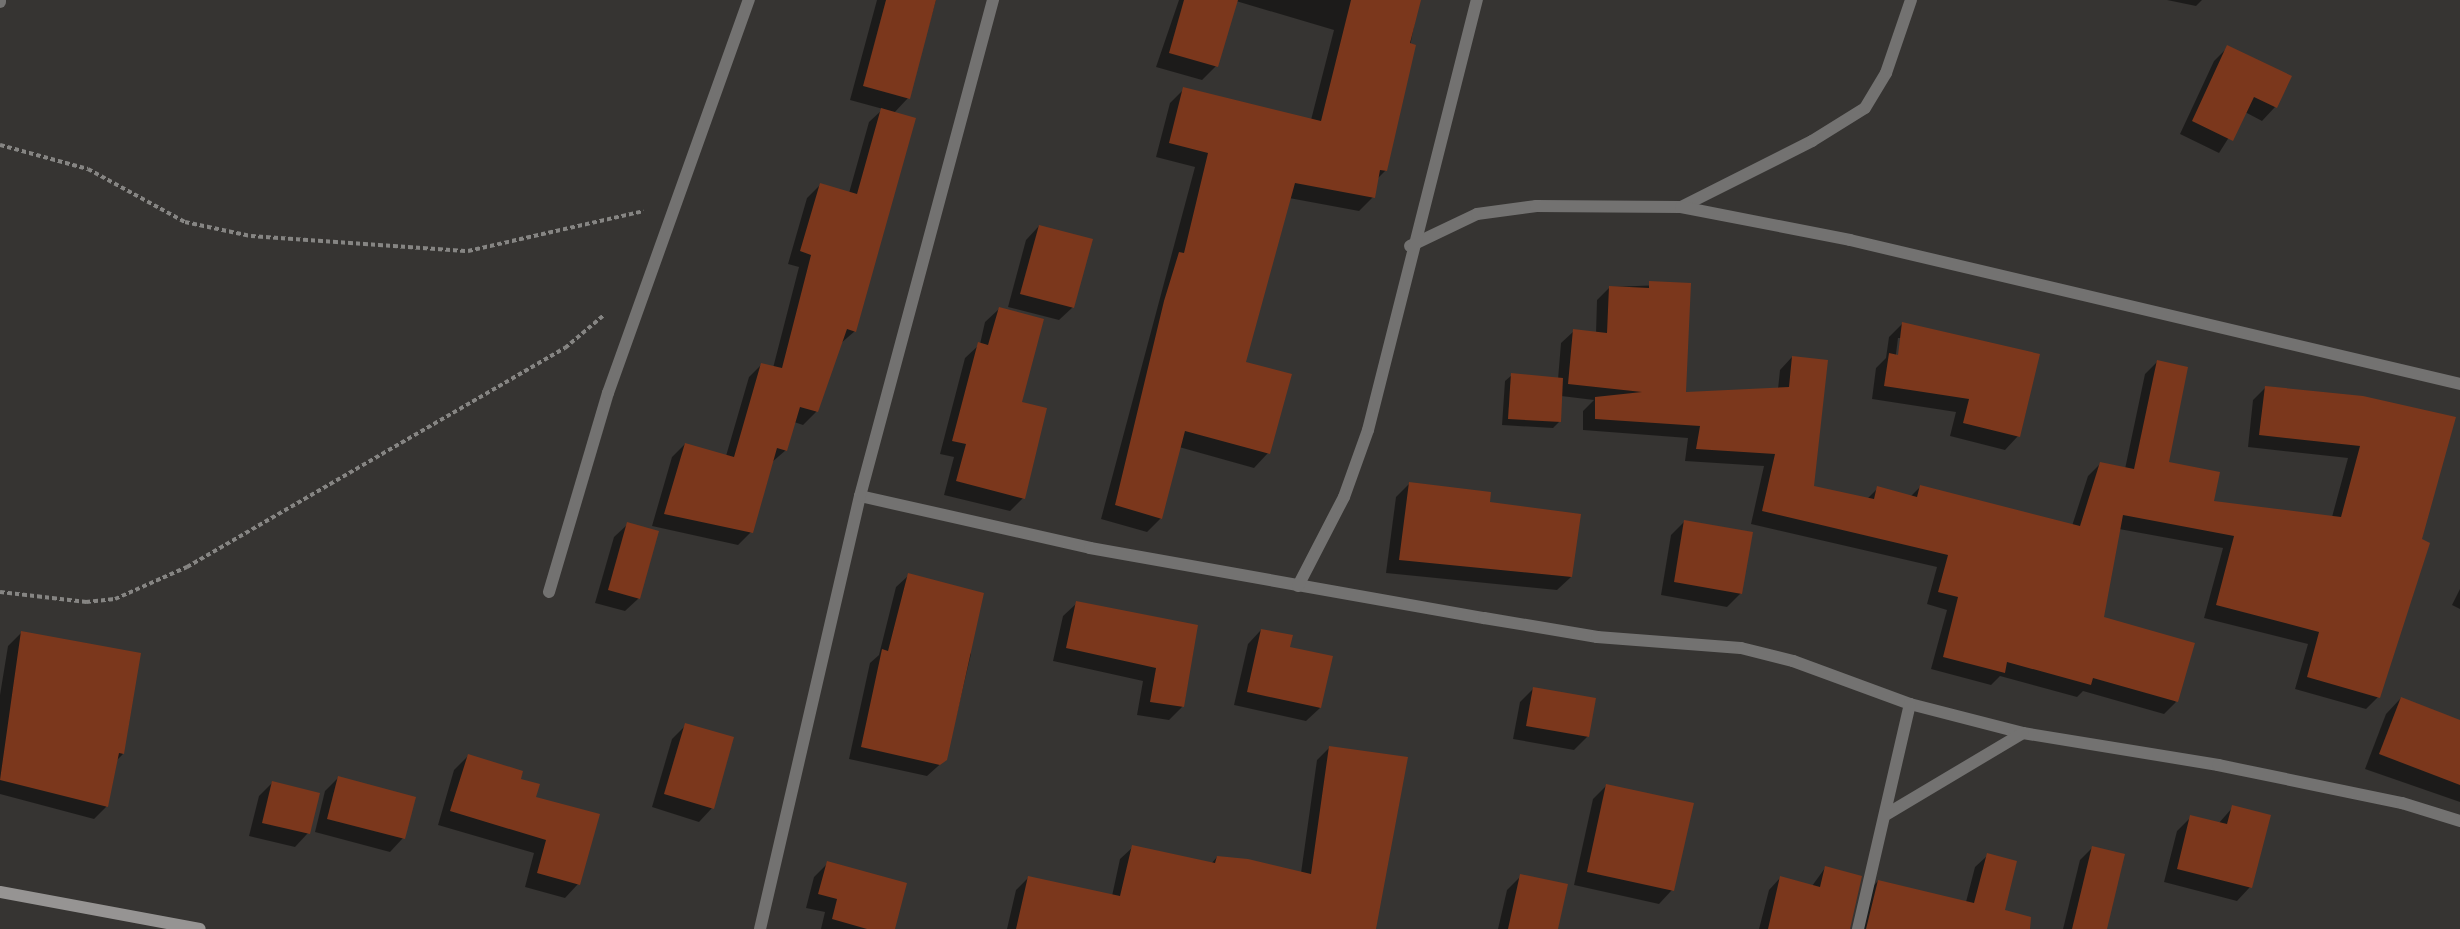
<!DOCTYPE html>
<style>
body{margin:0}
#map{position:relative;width:2460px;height:929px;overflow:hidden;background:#363432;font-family:"Source Serif 4",serif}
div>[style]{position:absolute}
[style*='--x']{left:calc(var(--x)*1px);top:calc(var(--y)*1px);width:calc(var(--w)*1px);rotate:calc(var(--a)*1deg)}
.shadow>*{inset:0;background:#0007}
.building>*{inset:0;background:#7b371c}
.path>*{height:4px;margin-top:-2px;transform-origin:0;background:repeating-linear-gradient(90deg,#868583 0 4.5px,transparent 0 7.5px)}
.street>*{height:12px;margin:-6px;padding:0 6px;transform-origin:6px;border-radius:6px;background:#737271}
.secondary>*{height:12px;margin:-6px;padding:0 6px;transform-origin:6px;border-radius:6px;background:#969493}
span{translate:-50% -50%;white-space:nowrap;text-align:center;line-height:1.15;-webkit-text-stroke:4.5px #1d1c1b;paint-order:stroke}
</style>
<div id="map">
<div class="shadow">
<i style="clip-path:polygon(877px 0,936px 0,908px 98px,894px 113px,855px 331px,840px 344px,816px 412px,803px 425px,794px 422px,786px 450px,771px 463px,751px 532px,738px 545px,652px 526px,672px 457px,685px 444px,726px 456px,749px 377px,762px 364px,773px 368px,799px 267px,788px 264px,807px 198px,820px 185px,849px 193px,869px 122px,883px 109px,850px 100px)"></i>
<i style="clip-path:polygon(1179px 0,1419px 0,1386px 170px,1377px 179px,1373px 197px,1359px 211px,1289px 198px,1244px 363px,1268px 453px,1254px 468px,1179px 447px,1161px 518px,1147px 532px,1101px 519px,1195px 167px,1156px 157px,1170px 103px,1184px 89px,1311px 120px,1334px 30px,1236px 1px,1216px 66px,1202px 80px,1156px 67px)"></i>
<i style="clip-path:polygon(2167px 0,2202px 0,2196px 6px)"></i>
<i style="clip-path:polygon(2228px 47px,2275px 107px,2262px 121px,2245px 112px,2219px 153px,2180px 134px,2214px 61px)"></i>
<i style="clip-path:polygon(1039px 226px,1073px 307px,1059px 320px,1008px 307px,1026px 240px)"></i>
<i style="clip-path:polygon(1690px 284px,1685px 394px,1778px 389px,1780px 370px,1792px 357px,1813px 487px,1867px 499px,1878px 488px,1910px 497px,1920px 487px,2072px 526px,2088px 476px,2100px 464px,2125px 469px,2145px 374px,2158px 361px,2167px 464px,2213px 503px,2332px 517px,2348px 458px,2248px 447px,2253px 400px,2266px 387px,2363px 397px,2378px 697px,2366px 709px,2295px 689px,2308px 644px,2204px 618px,2223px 548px,2119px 529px,2102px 618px,2176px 702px,2164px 714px,2083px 691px,2077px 697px,2000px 676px,1991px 685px,1931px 669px,1947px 610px,1927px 604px,1937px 567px,1751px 524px,1764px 466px,1685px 461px,1688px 438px,1583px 430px,1583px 411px,1594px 400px,1561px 396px,1559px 422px,1553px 428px,1502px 425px,1505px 381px,1512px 375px,1558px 379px,1561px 343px,1574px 331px,1596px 333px,1597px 300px,1610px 287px)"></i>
<i style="clip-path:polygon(999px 309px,1020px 403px,1023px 498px,1010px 511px,944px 495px,954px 457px,940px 454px,965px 358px,980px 344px,985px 322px)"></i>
<i style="clip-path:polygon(evenodd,1902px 324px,2018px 436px,2005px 450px,1950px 436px,1956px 412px,1872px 399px,1876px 368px,1886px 358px,1889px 337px,1902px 324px,1898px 338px,1901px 338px,1898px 363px,1895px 362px,1898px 338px)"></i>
<i style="clip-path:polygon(1410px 483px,1571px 577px,1557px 590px,1386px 573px,1396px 497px)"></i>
<i style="clip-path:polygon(1684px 522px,1741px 593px,1727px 607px,1661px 595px,1671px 535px)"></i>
<i style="clip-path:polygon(628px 524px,639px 598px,625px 611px,595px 603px,614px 537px)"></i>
<i style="clip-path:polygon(909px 575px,971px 654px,946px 759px,927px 776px,849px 759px,870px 663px,879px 655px,896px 587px)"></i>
<i style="clip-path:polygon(2460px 589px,2460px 609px,2452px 605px)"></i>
<i style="clip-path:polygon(1077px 603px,1196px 626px,1182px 707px,1169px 720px,1137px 715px,1143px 681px,1053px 661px,1063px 616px)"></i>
<i style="clip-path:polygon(1261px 630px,1288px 648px,1320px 708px,1306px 721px,1234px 705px,1248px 644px)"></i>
<i style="clip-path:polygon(21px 633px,123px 754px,116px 761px,106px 807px,94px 819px,0 794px,0 695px,8px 646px)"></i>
<i style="clip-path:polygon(1533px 689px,1588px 736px,1574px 750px,1513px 739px,1520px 702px)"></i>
<i style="clip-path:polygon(2401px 698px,2460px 721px,2460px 802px,2365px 769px,2386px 714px)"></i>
<i style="clip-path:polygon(686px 725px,712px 808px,699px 822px,652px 807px,672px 739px)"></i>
<i style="clip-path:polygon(1329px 748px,1375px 929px,1007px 929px,1016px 890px,1028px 878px,1112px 896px,1120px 859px,1133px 847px,1211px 864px,1217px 857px,1301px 873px,1317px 760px)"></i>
<i style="clip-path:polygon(468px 756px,519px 780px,534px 798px,578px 884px,565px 898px,525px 887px,534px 853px,438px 825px,454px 770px)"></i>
<i style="clip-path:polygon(338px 778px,403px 838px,390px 852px,315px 832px,325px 791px)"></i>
<i style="clip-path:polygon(273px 782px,308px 833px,295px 847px,249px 836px,259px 796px)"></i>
<i style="clip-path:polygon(1606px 786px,1672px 890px,1659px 904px,1574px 885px,1593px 799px)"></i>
<i style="clip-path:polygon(2233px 807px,2250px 887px,2237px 901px,2164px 882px,2177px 831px,2191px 817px,2218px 824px)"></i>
<i style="clip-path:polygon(2092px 848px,2105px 929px,2063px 929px,2080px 860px)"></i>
<i style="clip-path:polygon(1988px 855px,2001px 922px,2031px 929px,1855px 929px,1866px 894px,1878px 881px,1966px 902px,1975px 867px)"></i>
<i style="clip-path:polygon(828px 863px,894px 929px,821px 929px,825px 912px,806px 908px,814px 877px)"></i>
<i style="clip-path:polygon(1825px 868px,1849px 929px,1759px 929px,1769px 890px,1781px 877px,1812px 886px)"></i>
<i style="clip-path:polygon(1521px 876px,1557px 929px,1498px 929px,1507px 890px)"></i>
</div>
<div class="building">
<i style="clip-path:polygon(886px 0,936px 0,910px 99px,863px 86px)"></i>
<i style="clip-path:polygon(1184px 0,1238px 0,1218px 67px,1169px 53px)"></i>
<i style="clip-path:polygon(1351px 0,1421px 0,1410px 43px,1416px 45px,1387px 171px,1380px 170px,1375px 198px,1295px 183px,1246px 362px,1292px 374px,1270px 454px,1185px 431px,1162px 519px,1115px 505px,1164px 301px,1179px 252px,1184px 253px,1208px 153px,1169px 143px,1183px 87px,1321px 121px)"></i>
<i style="clip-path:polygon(2227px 45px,2292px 76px,2277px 108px,2254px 97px,2233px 141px,2192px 121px)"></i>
<i style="clip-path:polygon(881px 108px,916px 118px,856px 332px,847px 329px,818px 412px,800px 407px,787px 451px,777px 448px,753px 533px,664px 514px,685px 443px,734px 457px,761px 363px,782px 368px,811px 255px,800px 251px,820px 183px,857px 194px)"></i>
<i style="clip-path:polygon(1039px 225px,1093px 239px,1074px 308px,1020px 294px)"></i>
<i style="clip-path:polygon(1649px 281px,1691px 283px,1686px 392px,1789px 387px,1792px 356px,1828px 360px,1814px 486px,1874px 499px,1877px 486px,1917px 497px,1920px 485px,2080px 526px,2100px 462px,2134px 469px,2157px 360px,2188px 367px,2169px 462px,2220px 472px,2214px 501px,2341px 517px,2360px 446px,2259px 435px,2265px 386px,2363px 396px,2456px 417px,2422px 539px,2430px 543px,2380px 698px,2307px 677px,2319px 632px,2216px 605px,2234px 536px,2123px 515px,2104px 617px,2195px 643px,2178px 702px,2093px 678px,2091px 685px,2007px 662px,2005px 673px,1943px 657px,1958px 597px,1938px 592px,1948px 555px,1762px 511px,1775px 454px,1696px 449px,1700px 426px,1595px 419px,1595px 397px,1642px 392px,1568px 384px,1573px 329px,1607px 333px,1609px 286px,1649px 288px)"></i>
<i style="clip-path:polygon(999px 307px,1044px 319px,1022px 402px,1047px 408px,1025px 499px,956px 481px,966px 444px,952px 441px,978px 342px,988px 345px)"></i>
<i style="clip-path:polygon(1902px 322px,2040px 354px,2020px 437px,1963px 423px,1969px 399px,1884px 386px,1889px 353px,1898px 355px)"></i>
<i style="clip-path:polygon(1511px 373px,1563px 378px,1561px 422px,1508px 419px)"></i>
<i style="clip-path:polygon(1409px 482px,1491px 492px,1490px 502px,1581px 514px,1572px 577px,1399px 560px)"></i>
<i style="clip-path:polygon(1684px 520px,1753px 532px,1742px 594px,1674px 582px)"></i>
<i style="clip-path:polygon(627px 522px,659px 531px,640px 599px,608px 590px)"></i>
<i style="clip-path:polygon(908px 573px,984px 593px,947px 760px,940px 765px,861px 747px,882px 649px,888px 651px)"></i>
<i style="clip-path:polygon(1076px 601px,1198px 625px,1184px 707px,1150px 702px,1156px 668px,1066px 648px)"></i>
<i style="clip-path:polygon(1261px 629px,1293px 635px,1290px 647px,1333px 656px,1321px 708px,1247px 692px)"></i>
<i style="clip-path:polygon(21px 631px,141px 653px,124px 754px,119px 753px,108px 807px,0 780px)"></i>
<i style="clip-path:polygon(1533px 687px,1596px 698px,1589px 737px,1526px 726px)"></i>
<i style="clip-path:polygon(2401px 697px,2460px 720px,2460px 785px,2379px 754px)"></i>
<i style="clip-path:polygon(685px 723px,734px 737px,714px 809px,664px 794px)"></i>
<i style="clip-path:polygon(1329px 746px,1408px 757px,1376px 929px,1016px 929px,1028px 876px,1120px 896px,1132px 845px,1215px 863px,1217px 856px,1248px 859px,1311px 874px)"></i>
<i style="clip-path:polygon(468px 754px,523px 771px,521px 779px,540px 784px,536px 797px,600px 814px,580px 885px,537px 873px,546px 840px,450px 811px)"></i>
<i style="clip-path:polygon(338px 776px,416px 797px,405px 839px,327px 819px)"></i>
<i style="clip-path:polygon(272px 781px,320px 793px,310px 834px,262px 823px)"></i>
<i style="clip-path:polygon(1606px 784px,1694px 803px,1674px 891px,1587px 872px)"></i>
<i style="clip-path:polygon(2232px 805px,2271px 815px,2252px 888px,2177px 869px,2190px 815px,2227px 824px)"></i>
<i style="clip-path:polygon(2092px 846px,2125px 854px,2107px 929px,2072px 929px)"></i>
<i style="clip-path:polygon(1987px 853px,2017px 861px,2005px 910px,2031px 917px,2030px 929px,1866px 929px,1878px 880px,1974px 903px)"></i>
<i style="clip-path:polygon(827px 861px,907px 883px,895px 929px,867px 929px,832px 919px,837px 899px,818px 894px)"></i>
<i style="clip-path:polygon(1825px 866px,1862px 876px,1850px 929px,1768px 929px,1780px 876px,1820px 887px)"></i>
<i style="clip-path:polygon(1520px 874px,1568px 884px,1558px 929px,1508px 929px)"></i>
</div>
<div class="path">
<i style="--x:0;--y:145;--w:91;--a:15.3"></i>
<i style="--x:88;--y:169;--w:111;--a:28.7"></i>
<i style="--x:185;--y:222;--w:67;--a:12"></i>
<i style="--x:251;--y:236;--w:218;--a:4"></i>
<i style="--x:468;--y:251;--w:180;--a:-12.8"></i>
<i style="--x:0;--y:592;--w:87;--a:6.6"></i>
<i style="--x:86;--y:602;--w:29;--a:-6"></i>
<i style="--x:115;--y:599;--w:79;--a:-24"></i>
<i style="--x:187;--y:567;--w:437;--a:-30.1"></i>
<i style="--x:565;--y:348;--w:51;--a:-40.2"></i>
</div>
<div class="street">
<i style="--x:0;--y:2;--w:2;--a:-90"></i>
<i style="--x:1681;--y:207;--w:147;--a:-26.7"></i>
<i style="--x:1812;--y:141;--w:62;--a:-31.9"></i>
<i style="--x:1865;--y:108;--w:41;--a:-59"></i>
<i style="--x:1886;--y:73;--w:77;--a:-71.1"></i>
<i style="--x:1410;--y:246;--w:74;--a:-25.5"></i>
<i style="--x:1477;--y:214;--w:60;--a:-7.7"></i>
<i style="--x:1536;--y:206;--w:145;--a:0.4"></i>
<i style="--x:1681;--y:207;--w:172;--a:11"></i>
<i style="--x:1850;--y:240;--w:627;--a:13.28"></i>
<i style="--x:860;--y:496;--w:236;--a:12.7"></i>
<i style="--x:1090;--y:548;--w:400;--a:10.1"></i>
<i style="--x:1484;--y:618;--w:115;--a:9.5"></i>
<i style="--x:1597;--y:637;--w:144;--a:4.4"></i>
<i style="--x:1741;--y:648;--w:54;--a:14"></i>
<i style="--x:1793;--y:661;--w:125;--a:20.2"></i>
<i style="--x:1910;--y:704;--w:117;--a:14.4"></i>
<i style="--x:2023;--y:733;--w:198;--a:9.3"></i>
<i style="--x:2218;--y:765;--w:188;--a:11.7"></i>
<i style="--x:2402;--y:803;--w:61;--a:17.2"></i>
<i style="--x:1298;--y:586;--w:100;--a:-62.7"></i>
<i style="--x:1344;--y:497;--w:71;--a:-70.3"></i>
<i style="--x:1368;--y:430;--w:444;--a:-75.8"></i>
<i style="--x:549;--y:592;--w:208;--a:-73.5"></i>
<i style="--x:608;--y:393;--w:418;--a:-70.3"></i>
<i style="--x:1887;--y:814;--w:158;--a:-30.8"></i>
<i style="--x:760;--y:929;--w:444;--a:-77"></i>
<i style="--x:860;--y:496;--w:514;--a:-74.99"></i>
<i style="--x:1858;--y:929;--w:231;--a:-77"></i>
</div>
<div class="secondary">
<i style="--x:0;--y:892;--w:203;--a:10.5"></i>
</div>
</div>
